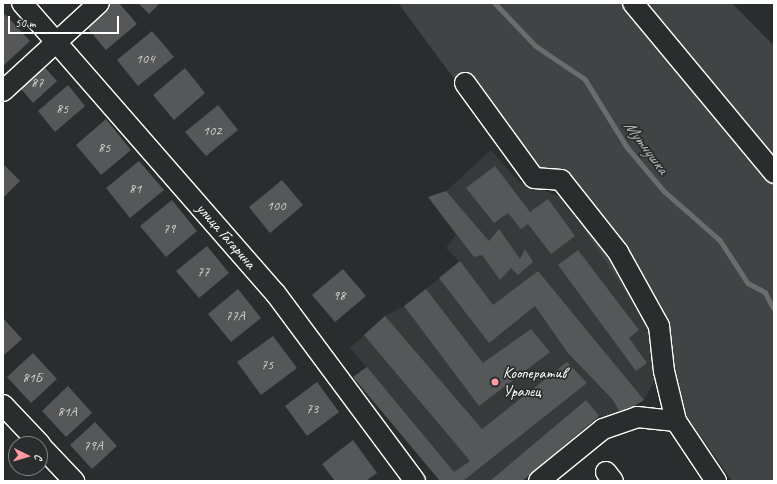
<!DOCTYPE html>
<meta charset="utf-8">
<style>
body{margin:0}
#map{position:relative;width:777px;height:484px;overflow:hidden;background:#2a2d2e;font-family:Caveat,sans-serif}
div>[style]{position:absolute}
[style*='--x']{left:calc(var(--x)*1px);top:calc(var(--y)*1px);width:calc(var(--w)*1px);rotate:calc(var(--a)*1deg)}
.built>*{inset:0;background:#373a3b}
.green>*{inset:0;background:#414445}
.stream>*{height:4.5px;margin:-2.25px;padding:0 2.25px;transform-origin:2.25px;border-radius:2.25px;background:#6a6c6d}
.building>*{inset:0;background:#555758}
.roads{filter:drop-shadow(1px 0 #fff) drop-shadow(-1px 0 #fff) drop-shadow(0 1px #fff) drop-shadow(0 -1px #fff)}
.minor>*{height:20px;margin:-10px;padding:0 10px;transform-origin:10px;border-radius:10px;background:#2a2d2e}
.dots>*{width:11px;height:11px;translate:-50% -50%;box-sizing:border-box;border:2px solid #2a2d2e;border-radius:50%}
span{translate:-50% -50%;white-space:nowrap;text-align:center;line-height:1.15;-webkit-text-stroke:3.5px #2a2d2e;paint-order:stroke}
.number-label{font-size:14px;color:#d4d5d5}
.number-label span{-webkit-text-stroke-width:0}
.street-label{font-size:16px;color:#fff}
.poi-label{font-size:16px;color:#fff}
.left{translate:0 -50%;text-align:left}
.water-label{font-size:17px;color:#b4b6b6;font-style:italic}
.frame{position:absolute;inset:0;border:4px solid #fff;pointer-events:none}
.north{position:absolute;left:8px;top:436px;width:40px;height:40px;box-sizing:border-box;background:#2a2d2e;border:1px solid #7f8182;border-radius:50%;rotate:95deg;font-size:11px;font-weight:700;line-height:16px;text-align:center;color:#fff}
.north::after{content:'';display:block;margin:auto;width:14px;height:18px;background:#ff9aa2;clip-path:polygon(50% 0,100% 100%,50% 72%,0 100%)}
.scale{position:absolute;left:8px;top:16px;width:111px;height:18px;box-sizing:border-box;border:2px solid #fff;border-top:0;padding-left:5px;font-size:12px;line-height:14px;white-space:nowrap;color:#fff;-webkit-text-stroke:3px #2a2d2e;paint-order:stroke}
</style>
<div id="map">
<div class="built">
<i style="clip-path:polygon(491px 150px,519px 182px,562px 197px,661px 343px,658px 375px,644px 400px,611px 420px,611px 417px,599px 416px,522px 481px,440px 481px,353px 377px,366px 367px,350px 348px,385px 316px,404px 306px,460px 262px,446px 248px,456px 235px,428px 197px,446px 191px)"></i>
</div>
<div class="green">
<i style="clip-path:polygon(398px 3px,732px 3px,774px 46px,774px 481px,732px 481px,658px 375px,660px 343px,562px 197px,497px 112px,478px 111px)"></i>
</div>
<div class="stream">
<i style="--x:495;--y:3;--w:59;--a:46.4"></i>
<i style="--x:536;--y:46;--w:59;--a:34"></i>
<i style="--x:585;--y:79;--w:80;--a:58.3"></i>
<i style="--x:627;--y:147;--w:57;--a:49.9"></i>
<i style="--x:664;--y:191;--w:74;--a:41.2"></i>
<i style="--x:720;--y:240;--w:51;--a:56.9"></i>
<i style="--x:748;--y:283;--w:19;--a:28"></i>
<i style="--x:765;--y:292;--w:19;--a:62"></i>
</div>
<div class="building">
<i style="clip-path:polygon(110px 3px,119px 3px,137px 24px,106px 50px,84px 24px)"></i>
<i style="clip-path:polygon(138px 3px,160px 3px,149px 14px)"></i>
<i style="clip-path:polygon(5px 14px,30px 41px,3px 66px,3px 16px)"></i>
<i style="clip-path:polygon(152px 31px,174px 57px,138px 86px,117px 60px)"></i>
<i style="clip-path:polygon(41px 63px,57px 81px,33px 103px,17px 84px)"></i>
<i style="clip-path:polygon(185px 68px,205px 93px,174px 120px,153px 95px)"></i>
<i style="clip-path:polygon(68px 85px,85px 106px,55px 132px,38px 111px)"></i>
<i style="clip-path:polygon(218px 105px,238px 130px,206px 156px,185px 132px)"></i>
<i style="clip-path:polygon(106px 119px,131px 150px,101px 175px,76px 145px)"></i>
<i style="clip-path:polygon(139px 161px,164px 190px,130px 218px,106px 188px)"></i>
<i style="clip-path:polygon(3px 164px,20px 181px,3px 198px)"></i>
<i style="clip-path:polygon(495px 166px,530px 212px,548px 199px,575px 236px,551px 254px,528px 224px,521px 229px,508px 213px,494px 223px,466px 188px)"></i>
<i style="clip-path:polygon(282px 180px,303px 205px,270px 233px,249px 207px)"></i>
<i style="clip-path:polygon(446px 191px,489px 241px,499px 229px,520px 259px,525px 249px,533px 262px,518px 275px,511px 268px,500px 280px,482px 255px,474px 257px,428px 197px)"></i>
<i style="clip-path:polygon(172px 200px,197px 231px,166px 257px,140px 226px)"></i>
<i style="clip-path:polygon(207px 246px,229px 273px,199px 298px,176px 271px)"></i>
<i style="clip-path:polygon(578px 250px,639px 330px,629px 338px,647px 363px,636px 371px,558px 265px)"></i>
<i style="clip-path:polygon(460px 261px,493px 305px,538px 271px,644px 400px,621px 414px,613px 400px,568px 353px,535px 306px,489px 343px,439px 278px)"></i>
<i style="clip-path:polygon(343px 269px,366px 296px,335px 322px,312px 295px)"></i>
<i style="clip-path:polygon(238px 289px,261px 318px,231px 342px,208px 314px)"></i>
<i style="clip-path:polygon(426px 289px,483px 363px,531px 329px,550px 352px,479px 406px,404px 306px)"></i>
<i style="clip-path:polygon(385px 316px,482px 429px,567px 362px,587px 383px,463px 481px,440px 481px,353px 377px,367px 367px,454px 472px,470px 461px,364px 335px)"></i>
<i style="clip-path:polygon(3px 318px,22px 339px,3px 356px)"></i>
<i style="clip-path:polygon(273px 336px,297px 368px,261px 395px,237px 362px)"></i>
<i style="clip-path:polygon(33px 353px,57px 379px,31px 403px,7px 377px)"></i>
<i style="clip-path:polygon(317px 382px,339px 412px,307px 436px,285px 406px)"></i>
<i style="clip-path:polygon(68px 386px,92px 413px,66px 437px,42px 411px)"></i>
<i style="clip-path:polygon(586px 400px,599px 416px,522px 481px,490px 481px)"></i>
<i style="clip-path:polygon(95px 422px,117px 446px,92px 469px,70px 445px)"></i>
<i style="clip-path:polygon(353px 440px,377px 473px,366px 481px,335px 481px,322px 464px)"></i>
</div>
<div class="roads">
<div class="minor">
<i style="--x:22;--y:3;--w:386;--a:48.9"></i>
<i style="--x:276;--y:294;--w:233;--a:53.4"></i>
<i style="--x:633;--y:3;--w:221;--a:50.3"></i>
<i style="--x:465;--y:83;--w:117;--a:54"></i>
<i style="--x:534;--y:178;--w:27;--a:4"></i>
<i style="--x:561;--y:180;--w:92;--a:51.6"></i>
<i style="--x:618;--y:252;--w:85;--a:61"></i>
<i style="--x:659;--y:326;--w:45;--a:83.7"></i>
<i style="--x:664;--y:371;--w:51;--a:76.5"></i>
<i style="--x:3;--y:91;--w:130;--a:-42.5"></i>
<i style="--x:3;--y:405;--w:54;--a:46.5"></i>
<i style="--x:40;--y:445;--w:50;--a:46.6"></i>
<i style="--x:606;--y:472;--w:11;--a:52"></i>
<i style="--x:539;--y:481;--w:82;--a:-39.1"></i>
<i style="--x:603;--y:429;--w:36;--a:-19"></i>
<i style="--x:637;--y:417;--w:39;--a:6"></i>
<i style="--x:676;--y:421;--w:72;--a:56.3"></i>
</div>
</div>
<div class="dots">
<i style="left:495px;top:382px;background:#ff9aa2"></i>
</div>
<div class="number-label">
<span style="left:145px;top:59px">104</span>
<span style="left:37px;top:83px">87</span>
<span style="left:62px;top:109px">85</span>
<span style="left:212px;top:131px">102</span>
<span style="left:104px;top:148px">85</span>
<span style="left:135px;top:189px">81</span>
<span style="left:276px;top:206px">100</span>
<span style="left:169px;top:229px">79</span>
<span style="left:203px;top:272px">77</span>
<span style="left:339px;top:296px">98</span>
<span style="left:235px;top:316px">77А</span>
<span style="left:267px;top:365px">75</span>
<span style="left:32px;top:378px">81Б</span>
<span style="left:312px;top:409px">73</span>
<span style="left:67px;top:412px">81А</span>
<span style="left:93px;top:446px">79А</span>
</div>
<div class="street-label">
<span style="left:226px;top:236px;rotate:49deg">улица Гагарина</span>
</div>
<div class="poi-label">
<span class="left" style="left:503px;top:382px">Кооператив<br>Уралец</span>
</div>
<div class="water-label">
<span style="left:646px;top:147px;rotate:53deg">Мутнушка</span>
</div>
<div class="frame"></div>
<div class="north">С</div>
<div class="scale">50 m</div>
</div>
